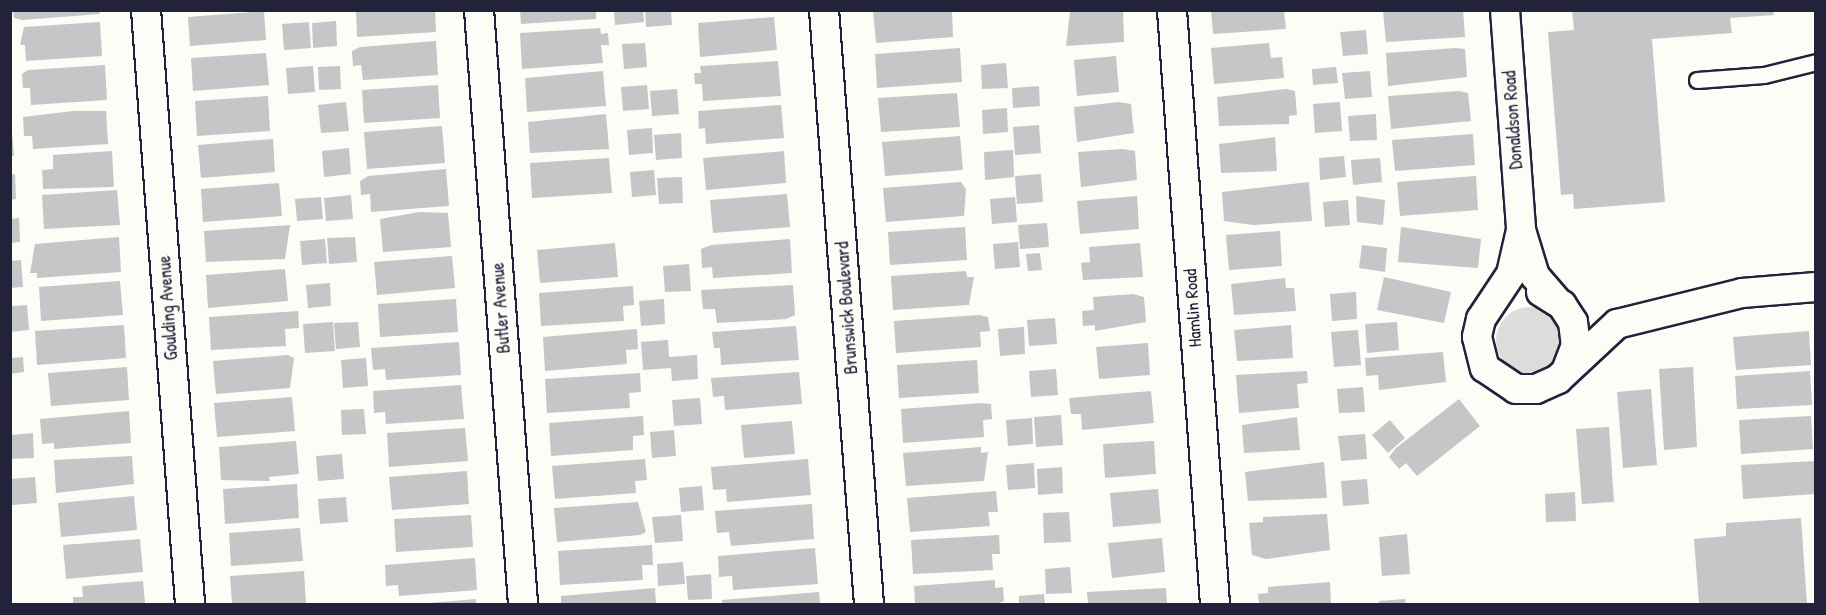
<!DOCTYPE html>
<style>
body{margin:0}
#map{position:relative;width:1826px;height:615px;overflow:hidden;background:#fdfcf7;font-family:"Patrick Hand",sans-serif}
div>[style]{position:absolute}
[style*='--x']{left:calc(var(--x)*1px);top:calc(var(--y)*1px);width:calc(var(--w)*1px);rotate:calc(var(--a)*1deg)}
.green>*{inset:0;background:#dddcdb}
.round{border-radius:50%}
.building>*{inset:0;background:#c6c6c8}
.roads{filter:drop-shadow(2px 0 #22223b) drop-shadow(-2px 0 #22223b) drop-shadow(0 2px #22223b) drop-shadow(0 -2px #22223b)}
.lane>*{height:15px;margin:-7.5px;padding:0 7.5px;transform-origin:7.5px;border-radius:7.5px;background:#fdfcf7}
.street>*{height:28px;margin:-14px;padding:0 14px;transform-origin:14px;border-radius:14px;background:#fdfcf7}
span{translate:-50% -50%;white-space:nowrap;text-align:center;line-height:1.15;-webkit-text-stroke:4.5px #fdfcf7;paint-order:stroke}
.street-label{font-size:18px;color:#22223b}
.frame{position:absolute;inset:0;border:12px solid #22223b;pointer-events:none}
</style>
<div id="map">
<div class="green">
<i class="round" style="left:1496px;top:307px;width:68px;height:68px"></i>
</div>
<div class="building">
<i style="clip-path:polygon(13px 10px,99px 10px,100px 14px,22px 20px,14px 18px)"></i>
<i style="clip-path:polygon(356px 10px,435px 10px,436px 32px,357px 37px)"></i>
<i style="clip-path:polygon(520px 10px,596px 10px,596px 19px,521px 24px)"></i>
<i style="clip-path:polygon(614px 10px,643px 10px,644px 22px,615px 25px)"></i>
<i style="clip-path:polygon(645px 10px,671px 10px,672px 25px,646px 27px)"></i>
<i style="clip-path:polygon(873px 10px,952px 10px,953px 37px,876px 43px)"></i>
<i style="clip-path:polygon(1123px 10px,1124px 42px,1066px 46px,1070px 12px)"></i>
<i style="clip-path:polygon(1211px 10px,1284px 10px,1286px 29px,1213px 34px)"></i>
<i style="clip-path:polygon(1463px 10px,1465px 37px,1386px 42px,1383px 11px)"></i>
<i style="clip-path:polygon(1572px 10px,1773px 10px,1774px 15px,1730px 18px,1732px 33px,1652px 39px,1665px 202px,1574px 209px,1573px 194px,1561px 195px,1548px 32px,1574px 30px)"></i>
<i style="clip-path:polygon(264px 11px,266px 40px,190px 46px,188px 17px)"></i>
<i style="clip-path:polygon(774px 17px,777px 50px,700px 57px,698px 23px)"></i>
<i style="clip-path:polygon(336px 21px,337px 46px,313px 48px,312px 23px)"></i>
<i style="clip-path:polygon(100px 22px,102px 56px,26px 61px,25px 45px,20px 45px,24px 27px)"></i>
<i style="clip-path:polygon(309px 22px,311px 48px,284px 50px,282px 24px)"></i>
<i style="clip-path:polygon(600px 28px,601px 34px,608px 33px,609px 45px,601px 45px,603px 63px,522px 69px,520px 33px)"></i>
<i style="clip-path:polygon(1366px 30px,1368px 54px,1343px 56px,1340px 32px)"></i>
<i style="clip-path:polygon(436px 41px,438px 75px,363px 80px,361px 65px,353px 66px,352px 51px,360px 47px)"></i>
<i style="clip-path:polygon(645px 43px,647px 67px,624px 69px,622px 44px)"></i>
<i style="clip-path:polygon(1269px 43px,1271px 58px,1282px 57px,1284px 78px,1214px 84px,1211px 48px)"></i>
<i style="clip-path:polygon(960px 48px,962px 82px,877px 88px,875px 54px)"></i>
<i style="clip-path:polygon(1456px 48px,1465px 49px,1467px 77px,1388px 86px,1386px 53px)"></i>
<i style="clip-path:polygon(266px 53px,269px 85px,193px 91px,191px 58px)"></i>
<i style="clip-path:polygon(1116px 56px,1119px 92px,1077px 96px,1074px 60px)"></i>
<i style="clip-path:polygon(778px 61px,781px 96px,703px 101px,702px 84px,695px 84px,694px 73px,701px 73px,700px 66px)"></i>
<i style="clip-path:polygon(1006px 63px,1008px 88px,982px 89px,981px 65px)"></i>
<i style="clip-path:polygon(105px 65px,107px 100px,31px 105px,30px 88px,23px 88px,22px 74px,28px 70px)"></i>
<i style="clip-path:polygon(313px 66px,315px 92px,288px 94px,286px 68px)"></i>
<i style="clip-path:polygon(340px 66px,341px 89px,319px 90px,318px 67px)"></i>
<i style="clip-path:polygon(1336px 67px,1338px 83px,1313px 85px,1312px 69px)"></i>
<i style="clip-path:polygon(603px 71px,606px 106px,527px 112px,525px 78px)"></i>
<i style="clip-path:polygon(1370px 71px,1372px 97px,1345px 99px,1342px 73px)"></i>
<i style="clip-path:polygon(438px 85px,440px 118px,364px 123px,362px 90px)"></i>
<i style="clip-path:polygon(647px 85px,649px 109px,623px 111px,621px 87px)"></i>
<i style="clip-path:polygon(1039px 86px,1040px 106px,1013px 108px,1012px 88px)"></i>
<i style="clip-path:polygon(677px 89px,679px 114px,652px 116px,650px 91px)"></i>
<i style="clip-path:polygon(1286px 89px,1295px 91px,1297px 115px,1289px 116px,1289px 124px,1219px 126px,1217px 97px)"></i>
<i style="clip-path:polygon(1459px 91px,1468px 93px,1471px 121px,1391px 129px,1388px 96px)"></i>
<i style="clip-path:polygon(957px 93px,960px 127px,881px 132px,878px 98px)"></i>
<i style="clip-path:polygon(268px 96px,270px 131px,197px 136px,195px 101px)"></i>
<i style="clip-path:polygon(346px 102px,349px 131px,321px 133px,318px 105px)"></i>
<i style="clip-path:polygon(1119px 102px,1131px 104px,1134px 133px,1077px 142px,1074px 107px)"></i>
<i style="clip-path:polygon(1340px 102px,1342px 131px,1315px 133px,1313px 104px)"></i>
<i style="clip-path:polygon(781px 105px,784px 138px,706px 144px,705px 128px,699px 129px,698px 111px)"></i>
<i style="clip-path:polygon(1007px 108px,1008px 132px,983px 134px,982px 110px)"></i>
<i style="clip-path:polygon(73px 111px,106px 111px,108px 144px,33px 149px,32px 136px,24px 136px,23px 117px)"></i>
<i style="clip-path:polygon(606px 114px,609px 149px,530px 153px,528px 122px)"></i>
<i style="clip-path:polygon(1376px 114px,1377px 140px,1350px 141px,1348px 116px)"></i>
<i style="clip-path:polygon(1039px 125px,1041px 153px,1015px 155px,1013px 127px)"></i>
<i style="clip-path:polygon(442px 126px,445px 163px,367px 169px,364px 132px)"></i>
<i style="clip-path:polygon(652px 128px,653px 153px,629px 155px,627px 130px)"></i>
<i style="clip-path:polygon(10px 132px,12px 132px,14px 156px,10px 156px)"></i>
<i style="clip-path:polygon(681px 133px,682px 158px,656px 160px,654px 135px)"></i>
<i style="clip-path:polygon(1473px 134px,1475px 165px,1395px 171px,1392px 140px)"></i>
<i style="clip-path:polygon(960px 136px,963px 170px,885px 176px,882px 142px)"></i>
<i style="clip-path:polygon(1275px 137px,1277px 171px,1221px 173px,1219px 144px)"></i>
<i style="clip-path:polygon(273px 139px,275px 172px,201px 178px,198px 145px)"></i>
<i style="clip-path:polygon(349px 148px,351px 174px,324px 177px,322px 151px)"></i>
<i style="clip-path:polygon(1123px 149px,1135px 151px,1137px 180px,1081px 187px,1078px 152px)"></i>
<i style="clip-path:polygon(1013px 150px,1014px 177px,985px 180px,984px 152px)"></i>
<i style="clip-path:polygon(112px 151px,114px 187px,43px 189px,42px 170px,53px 169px,53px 155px)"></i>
<i style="clip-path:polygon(784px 151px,786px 183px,706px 190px,703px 158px)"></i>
<i style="clip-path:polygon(1344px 156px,1346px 177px,1320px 180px,1319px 158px)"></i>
<i style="clip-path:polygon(609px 158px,612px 193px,532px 198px,530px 163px)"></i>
<i style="clip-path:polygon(1380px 158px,1382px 182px,1353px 185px,1351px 160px)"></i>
<i style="clip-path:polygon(446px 169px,449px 206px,371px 212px,370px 194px,361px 195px,360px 181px,368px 176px)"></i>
<i style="clip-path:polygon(654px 170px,656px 195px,632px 197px,630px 172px)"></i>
<i style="clip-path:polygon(15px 174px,16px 199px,10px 200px,10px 175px)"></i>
<i style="clip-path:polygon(1041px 174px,1043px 202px,1017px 204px,1015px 176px)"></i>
<i style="clip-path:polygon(1476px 176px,1478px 210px,1400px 216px,1397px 182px)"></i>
<i style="clip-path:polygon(682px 177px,683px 203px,659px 204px,657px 178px)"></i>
<i style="clip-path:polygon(961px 182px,966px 189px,964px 216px,886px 222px,883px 188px)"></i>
<i style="clip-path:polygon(1309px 182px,1312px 221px,1253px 225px,1224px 221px,1222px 192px)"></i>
<i style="clip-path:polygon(279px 183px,282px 216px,203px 222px,201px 189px)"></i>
<i style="clip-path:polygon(117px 190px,120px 225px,44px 229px,42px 195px)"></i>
<i style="clip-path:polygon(787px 194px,790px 227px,713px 233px,710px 200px)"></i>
<i style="clip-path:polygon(351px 195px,353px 219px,326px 221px,324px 198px)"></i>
<i style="clip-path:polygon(1137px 196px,1139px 229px,1080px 234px,1077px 201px)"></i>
<i style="clip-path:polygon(1356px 196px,1385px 200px,1383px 225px,1357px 222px)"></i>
<i style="clip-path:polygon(321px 197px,323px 219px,297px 221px,295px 199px)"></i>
<i style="clip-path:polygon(1015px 197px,1017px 222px,992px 224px,990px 199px)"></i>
<i style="clip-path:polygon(1348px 200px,1350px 225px,1325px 227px,1323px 202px)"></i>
<i style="clip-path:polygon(419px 212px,448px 213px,451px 247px,383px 252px,380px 219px)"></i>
<i style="clip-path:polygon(19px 218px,20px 242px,10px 243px,10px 219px)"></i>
<i style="clip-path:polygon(1047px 223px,1049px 247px,1020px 249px,1018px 225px)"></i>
<i style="clip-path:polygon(290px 225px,285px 259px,206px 262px,204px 231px)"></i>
<i style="clip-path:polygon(965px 227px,967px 260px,890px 265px,888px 232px)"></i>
<i style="clip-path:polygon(1401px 227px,1481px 239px,1478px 268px,1398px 262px)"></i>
<i style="clip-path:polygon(1280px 231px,1282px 266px,1229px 270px,1226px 235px)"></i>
<i style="clip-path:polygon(119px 237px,121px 272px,37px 278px,37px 273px,30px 273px,35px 244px)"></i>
<i style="clip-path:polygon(355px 237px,357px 262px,329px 264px,327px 238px)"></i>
<i style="clip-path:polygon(325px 239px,327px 263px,302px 265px,300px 241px)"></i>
<i style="clip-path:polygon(790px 239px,792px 273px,713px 278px,712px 267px,702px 268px,701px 249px,711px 245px)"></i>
<i style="clip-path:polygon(1018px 242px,1020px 267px,995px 269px,993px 244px)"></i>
<i style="clip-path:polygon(615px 243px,618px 277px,540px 283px,537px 250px)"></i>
<i style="clip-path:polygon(1140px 243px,1143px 277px,1083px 280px,1081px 263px,1090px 262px,1089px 247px)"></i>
<i style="clip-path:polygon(1362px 245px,1387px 248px,1385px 272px,1359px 268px)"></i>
<i style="clip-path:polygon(1040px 253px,1042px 270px,1028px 271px,1026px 254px)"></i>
<i style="clip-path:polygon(452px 256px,455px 288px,377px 295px,374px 262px)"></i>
<i style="clip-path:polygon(21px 260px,23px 287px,10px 288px,10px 261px)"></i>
<i style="clip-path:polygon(689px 264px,691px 291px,665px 292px,663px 266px)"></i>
<i style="clip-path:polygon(285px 269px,288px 301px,208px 308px,206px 275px)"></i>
<i style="clip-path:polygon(966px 271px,967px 277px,974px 277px,969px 305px,893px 310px,891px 276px)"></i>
<i style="clip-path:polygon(1384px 277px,1451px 292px,1444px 323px,1377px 310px)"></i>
<i style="clip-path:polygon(1285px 278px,1286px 288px,1294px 288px,1296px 311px,1234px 315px,1231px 284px)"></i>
<i style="clip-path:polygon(120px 281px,123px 315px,41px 321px,39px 287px)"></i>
<i style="clip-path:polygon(330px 283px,331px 306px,308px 308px,306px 285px)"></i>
<i style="clip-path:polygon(793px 285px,795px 315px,786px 319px,717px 323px,715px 309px,703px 309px,701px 290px)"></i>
<i style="clip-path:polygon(633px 286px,634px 305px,623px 306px,624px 321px,541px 326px,539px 293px)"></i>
<i style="clip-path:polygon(1356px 292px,1357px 319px,1332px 321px,1330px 294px)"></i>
<i style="clip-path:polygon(1133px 294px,1144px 297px,1146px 322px,1095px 331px,1095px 325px,1083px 326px,1082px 311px,1094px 310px,1093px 297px)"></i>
<i style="clip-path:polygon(456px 299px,458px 332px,380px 337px,378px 304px)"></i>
<i style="clip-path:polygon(664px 299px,665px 324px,641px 326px,639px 301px)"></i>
<i style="clip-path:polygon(27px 305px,29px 330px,10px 332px,10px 306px)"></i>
<i style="clip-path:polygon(298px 311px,299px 328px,285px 329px,286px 346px,211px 350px,209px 317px)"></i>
<i style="clip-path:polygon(979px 315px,988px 317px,990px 331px,980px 332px,981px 347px,896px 353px,894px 321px)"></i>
<i style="clip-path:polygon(1055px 318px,1057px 344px,1029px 346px,1027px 320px)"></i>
<i style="clip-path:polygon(333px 322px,335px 351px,305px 353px,303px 324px)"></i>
<i style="clip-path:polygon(358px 322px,360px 347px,336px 349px,334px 323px)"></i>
<i style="clip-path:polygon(1397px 322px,1399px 350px,1367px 353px,1365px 324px)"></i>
<i style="clip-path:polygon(124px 325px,126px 358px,37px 365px,35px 331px)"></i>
<i style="clip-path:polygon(1291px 325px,1293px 358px,1237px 361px,1234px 330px)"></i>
<i style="clip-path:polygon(796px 326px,799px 360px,721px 365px,720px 348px,714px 348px,712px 332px)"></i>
<i style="clip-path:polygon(1024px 327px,1025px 354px,1000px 356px,998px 329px)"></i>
<i style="clip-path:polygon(637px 329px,638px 349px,626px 350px,627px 364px,545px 371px,543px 337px)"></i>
<i style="clip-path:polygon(1358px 330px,1361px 365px,1334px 367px,1331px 332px)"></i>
<i style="clip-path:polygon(1809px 331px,1811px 365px,1736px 370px,1733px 337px)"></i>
<i style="clip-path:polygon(668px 340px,669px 357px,697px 355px,698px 379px,672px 381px,671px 368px,643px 370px,641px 342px)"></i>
<i style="clip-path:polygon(459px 342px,461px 375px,386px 380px,385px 369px,373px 370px,371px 348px)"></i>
<i style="clip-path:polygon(1148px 343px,1150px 375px,1099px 379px,1096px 347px)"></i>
<i style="clip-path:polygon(1443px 352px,1446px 382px,1379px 390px,1378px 375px,1366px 376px,1365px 358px)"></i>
<i style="clip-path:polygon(288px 355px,294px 358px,290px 388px,216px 394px,213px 361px)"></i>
<i style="clip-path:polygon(23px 357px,24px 372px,10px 374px,10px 358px)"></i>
<i style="clip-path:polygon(366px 358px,368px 386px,343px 388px,341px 360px)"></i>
<i style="clip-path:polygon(977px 360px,979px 393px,899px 398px,897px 365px)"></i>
<i style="clip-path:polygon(127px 367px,129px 400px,51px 406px,48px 373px)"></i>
<i style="clip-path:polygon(1693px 367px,1697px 447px,1664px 450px,1659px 369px)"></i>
<i style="clip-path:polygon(1056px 369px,1058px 395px,1031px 397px,1029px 371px)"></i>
<i style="clip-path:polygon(1307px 371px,1308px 383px,1297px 384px,1299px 408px,1239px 413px,1236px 375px)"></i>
<i style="clip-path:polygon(1810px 371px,1812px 405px,1737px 409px,1735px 376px)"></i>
<i style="clip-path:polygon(799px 372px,802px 404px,725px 410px,724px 396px,713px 397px,711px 378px)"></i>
<i style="clip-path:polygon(640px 373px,641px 392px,629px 393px,630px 408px,547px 413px,545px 379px)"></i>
<i style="clip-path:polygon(461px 385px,464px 419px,386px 424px,385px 412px,374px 413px,373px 391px)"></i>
<i style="clip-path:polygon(1363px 387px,1365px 412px,1339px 413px,1337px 389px)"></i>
<i style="clip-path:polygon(1651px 389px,1657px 465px,1623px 468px,1617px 392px)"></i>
<i style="clip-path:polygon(1151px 391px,1154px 423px,1082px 430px,1081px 414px,1071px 414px,1069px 398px)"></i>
<i style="clip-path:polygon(292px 397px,295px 431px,217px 437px,214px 403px)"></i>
<i style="clip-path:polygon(700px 398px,702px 424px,674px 426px,672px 400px)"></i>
<i style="clip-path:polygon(1459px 399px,1480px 426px,1417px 476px,1406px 463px,1399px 469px,1389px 457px,1396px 448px)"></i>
<i style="clip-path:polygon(982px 403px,991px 404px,992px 419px,983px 420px,984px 437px,903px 443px,901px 409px)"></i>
<i style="clip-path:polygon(364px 409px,366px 434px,342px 435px,341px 410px)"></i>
<i style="clip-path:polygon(129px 411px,131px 443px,54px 449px,54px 443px,42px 444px,40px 419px)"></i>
<i style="clip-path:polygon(1061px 415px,1063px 445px,1036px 447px,1034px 417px)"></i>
<i style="clip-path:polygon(643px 416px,644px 435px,633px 436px,633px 450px,551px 456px,549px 423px)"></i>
<i style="clip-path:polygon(1811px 416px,1813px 449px,1741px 454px,1739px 420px)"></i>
<i style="clip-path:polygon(1297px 417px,1300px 450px,1244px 453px,1242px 425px)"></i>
<i style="clip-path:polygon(1032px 418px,1033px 444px,1008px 446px,1006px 420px)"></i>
<i style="clip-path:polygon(1390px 420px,1405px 438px,1388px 453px,1372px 435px)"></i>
<i style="clip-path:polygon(792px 421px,795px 454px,744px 458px,741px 425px)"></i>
<i style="clip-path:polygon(1609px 427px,1614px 502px,1582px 504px,1576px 429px)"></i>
<i style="clip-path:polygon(465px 428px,468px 461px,389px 467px,387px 433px)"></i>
<i style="clip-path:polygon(674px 430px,676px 456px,652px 458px,650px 432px)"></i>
<i style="clip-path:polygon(33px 433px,34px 458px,10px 459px,10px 435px)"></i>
<i style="clip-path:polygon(1365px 434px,1367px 459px,1341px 461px,1338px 436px)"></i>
<i style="clip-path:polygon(296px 441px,299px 474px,269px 477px,270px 481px,221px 480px,219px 447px)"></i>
<i style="clip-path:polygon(1154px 441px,1156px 474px,1105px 478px,1103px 444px)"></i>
<i style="clip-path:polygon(981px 447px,981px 453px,988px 452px,984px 481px,906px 486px,903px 453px)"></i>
<i style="clip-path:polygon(342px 454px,344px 479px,318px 481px,316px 456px)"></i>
<i style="clip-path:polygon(132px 456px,134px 484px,56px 493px,54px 460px)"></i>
<i style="clip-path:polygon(645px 459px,647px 480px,635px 481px,636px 493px,555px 499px,552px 466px)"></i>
<i style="clip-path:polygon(808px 459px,811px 495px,727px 502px,726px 489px,713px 490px,711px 467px)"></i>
<i style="clip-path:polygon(1815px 461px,1816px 494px,1743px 499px,1741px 465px)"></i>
<i style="clip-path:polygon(1324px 462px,1327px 498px,1248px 501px,1245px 472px)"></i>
<i style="clip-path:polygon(1034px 463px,1035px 488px,1008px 490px,1006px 465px)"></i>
<i style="clip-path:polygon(1062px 467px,1063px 493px,1038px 495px,1037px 469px)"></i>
<i style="clip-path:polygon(467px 471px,469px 504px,392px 510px,389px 477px)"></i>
<i style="clip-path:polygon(35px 477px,37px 503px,12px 505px,10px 479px)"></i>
<i style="clip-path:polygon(1367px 479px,1369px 504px,1343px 506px,1341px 481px)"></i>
<i style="clip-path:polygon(297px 484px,299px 518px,225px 524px,223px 489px)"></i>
<i style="clip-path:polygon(702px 486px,704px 510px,681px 512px,679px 488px)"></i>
<i style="clip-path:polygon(1158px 489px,1161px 523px,1113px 527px,1110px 493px)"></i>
<i style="clip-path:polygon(996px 491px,998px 512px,988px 512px,990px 526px,910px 532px,907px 498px)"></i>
<i style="clip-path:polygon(1575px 492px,1576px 521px,1546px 522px,1545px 494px)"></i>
<i style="clip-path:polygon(134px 496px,137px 530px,61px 537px,58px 503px)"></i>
<i style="clip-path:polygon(346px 497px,348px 522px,320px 524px,318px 499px)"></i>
<i style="clip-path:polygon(638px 502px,646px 532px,640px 535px,557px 542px,554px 508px)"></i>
<i style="clip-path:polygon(812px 504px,814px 539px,731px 546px,729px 532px,717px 533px,715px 511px)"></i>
<i style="clip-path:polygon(1069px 512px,1071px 542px,1044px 543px,1043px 513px)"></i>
<i style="clip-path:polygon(1327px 514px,1330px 550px,1266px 559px,1252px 555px,1249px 523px,1263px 522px,1263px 517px)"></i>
<i style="clip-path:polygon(471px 515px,473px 547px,396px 552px,394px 519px)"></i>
<i style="clip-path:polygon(681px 515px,683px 541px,655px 543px,652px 517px)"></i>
<i style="clip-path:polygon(1801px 518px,1807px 604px,1699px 604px,1694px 539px,1726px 536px,1726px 523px)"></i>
<i style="clip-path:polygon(300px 528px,303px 561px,231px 566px,229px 533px)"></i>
<i style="clip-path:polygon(1407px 534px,1410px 574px,1382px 576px,1379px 537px)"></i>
<i style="clip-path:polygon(999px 535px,1000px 554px,992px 554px,993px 570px,913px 574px,911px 540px)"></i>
<i style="clip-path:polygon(1162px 538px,1165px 572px,1112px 578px,1108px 543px)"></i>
<i style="clip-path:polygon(140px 539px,143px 572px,66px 579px,63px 545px)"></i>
<i style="clip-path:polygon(652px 545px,653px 565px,642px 565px,643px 580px,560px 585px,558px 551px)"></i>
<i style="clip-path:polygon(815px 548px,818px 584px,733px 590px,732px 576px,719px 577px,718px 556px)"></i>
<i style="clip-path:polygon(475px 558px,477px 590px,399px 596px,398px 585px,386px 586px,385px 565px)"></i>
<i style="clip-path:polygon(683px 562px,685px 584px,658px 586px,657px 564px)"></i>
<i style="clip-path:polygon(1070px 567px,1072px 593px,1046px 594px,1045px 569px)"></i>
<i style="clip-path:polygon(304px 571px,306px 604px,232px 604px,230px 576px)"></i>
<i style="clip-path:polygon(711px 574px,712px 599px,688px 600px,686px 576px)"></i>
<i style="clip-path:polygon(995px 580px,995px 588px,1003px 587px,1004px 601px,997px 604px,915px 604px,914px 586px)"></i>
<i style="clip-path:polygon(143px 581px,145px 604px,73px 604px,73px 597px,83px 597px,82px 586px)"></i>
<i style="clip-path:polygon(1330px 582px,1331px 604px,1259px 604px,1258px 594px,1268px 593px,1268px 587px)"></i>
<i style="clip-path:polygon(655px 588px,656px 604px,561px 604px,561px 596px)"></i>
<i style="clip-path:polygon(1166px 588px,1167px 604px,1088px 604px,1087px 592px)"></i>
<i style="clip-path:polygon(819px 592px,820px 604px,722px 604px,722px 600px)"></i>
<i style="clip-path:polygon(1044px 594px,1045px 604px,1019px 604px,1019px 596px)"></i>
<i style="clip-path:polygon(476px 599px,476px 604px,429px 604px,429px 603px)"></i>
<i style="clip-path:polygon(1405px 599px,1406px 604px,1379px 604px,1379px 601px)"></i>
</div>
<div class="roads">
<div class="lane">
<i style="--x:1697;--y:80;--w:67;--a:-4.3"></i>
<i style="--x:1764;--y:75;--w:54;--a:-14"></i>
</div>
<div class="street">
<i style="--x:146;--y:10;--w:596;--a:85.76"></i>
<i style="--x:479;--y:10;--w:596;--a:85.76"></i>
<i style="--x:824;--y:10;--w:596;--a:85.67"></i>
<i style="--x:1172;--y:10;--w:596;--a:85.86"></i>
<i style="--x:1505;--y:10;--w:221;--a:85.8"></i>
<i style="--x:1521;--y:230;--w:48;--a:73.1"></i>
<i style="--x:1535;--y:276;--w:33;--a:49"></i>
<i style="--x:1521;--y:230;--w:45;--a:102.8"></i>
<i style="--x:1511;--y:274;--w:54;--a:123.7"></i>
<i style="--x:1481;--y:319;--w:18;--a:103"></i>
<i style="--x:1477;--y:337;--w:32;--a:76"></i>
<i style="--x:1485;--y:368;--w:37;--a:34"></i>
<i style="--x:1516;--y:389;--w:20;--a:0"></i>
<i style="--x:1536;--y:389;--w:24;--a:-24"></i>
<i style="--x:1558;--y:379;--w:81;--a:-43"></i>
<i style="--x:1617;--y:324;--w:129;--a:-13.9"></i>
<i style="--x:1742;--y:293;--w:74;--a:-4.6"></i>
<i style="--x:1541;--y:292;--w:25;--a:32"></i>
<i style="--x:1562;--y:305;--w:20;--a:57"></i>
<i style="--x:1573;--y:322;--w:23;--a:83"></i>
<i style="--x:1576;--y:345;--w:26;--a:111"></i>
</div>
</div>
<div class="street-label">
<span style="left:1513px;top:120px;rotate:-94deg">Donaldson Road</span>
<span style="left:168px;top:308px;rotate:-94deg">Goulding Avenue</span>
<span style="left:501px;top:308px;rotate:-94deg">Butler Avenue</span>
<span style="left:847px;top:308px;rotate:-94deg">Brunswick Boulevard</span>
<span style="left:1193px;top:308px;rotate:-94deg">Hamlin Road</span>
</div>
<div class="frame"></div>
</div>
